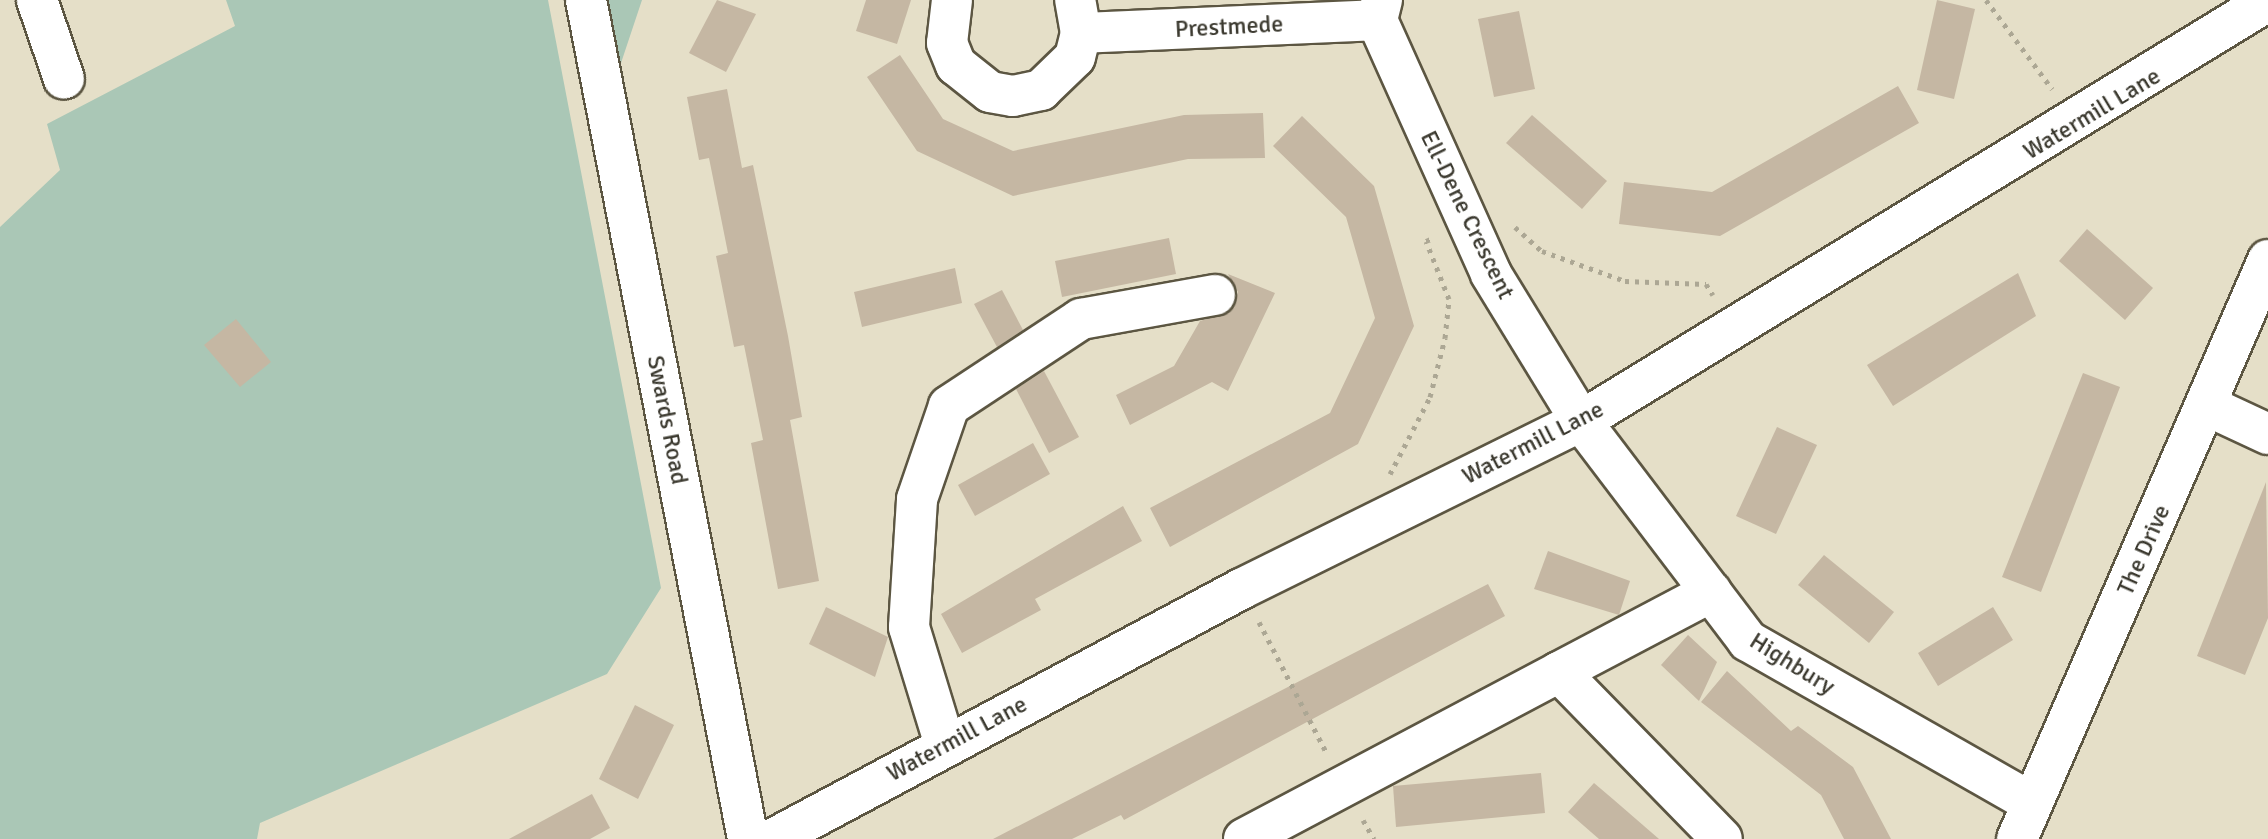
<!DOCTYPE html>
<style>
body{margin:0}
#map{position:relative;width:2268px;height:839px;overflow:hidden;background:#e5dfc8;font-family:Signika,sans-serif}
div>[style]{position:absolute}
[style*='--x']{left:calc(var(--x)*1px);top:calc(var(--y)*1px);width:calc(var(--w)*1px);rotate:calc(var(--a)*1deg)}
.green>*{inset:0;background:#aac7b6}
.building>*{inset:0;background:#c5b7a3}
.path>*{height:5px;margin-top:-2.5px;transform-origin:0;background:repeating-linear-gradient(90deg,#aca794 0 4px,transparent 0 10px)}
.roads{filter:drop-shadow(2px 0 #5c5642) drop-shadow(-2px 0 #5c5642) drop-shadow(0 2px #5c5642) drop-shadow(0 -2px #5c5642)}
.minor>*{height:40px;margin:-20px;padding:0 20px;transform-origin:20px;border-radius:20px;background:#fff}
span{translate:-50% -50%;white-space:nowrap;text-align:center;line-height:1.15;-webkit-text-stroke:6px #fff;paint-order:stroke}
.street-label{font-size:24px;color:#3b392f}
</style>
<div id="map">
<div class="green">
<i style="clip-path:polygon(226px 0,548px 0,661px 588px,607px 674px,260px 823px,257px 839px,0 839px,0 227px,60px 170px,47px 124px,235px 26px)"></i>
<i style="clip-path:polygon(605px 0,642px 0,618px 72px)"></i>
</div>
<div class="building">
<i style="clip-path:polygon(717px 0,756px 14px,726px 72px,689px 53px)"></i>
<i style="clip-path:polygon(866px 0,911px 0,897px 44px,856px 31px)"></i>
<i style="clip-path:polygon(1937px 0,1975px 9px,1954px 99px,1917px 90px)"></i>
<i style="clip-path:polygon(1519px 11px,1535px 89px,1494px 97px,1478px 19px)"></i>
<i style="clip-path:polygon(900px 55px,943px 119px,1013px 151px,1184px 115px,1263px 113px,1265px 158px,1188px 159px,1013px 196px,917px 151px,867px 77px)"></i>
<i style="clip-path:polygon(1898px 86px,1919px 123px,1720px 236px,1619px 224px,1624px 182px,1712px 192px)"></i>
<i style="clip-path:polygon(727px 89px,742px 168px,753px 165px,788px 336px,802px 417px,790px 420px,819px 581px,778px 589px,751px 443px,763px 440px,744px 345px,734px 347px,716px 256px,728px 253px,709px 158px,699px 160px,687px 97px)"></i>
<i style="clip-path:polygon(1532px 115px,1607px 181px,1582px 209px,1506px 143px)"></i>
<i style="clip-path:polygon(1302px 116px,1374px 186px,1414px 326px,1358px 444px,1170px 547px,1150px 508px,1330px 413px,1375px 318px,1346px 217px,1273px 146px)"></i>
<i style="clip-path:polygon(2087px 229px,2153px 288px,2125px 320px,2059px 261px)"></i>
<i style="clip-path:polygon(1169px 238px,1176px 274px,1062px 297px,1055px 261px)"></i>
<i style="clip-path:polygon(955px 268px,962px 303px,862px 327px,854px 292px)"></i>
<i style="clip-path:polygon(2018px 273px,2036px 316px,1893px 406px,1867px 365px)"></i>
<i style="clip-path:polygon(1228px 274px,1275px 293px,1228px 391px,1212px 382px,1130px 425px,1116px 395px,1174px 366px,1200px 321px,1230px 312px,1238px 292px)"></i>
<i style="clip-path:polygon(1002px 290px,1023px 330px,997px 347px,974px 304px)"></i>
<i style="clip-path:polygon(236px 319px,271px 362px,240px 387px,204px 345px)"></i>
<i style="clip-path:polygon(1044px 371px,1079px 437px,1049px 453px,1016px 389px)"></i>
<i style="clip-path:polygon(2083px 373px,2120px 387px,2041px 592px,2002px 577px)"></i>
<i style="clip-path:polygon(1777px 427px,1817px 445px,1776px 534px,1736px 516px)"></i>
<i style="clip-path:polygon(1033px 443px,1050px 474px,975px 516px,958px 485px)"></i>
<i style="clip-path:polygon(2266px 482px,2268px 618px,2245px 675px,2197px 656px)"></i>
<i style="clip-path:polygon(1123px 506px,1142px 541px,1035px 599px,1041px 610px,962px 653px,941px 614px)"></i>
<i style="clip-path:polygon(1548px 551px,1630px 581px,1619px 615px,1534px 589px)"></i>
<i style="clip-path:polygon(1824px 555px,1894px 612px,1869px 643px,1798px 585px)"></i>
<i style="clip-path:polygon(1488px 584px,1505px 616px,1124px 820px,1121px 815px,1072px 839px,993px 839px)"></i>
<i style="clip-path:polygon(826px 607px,888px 637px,875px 677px,809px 644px)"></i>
<i style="clip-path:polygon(1993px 607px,2013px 640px,1938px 686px,1918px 653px)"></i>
<i style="clip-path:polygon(1688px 635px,1717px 662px,1699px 701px,1661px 665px)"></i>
<i style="clip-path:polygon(1727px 671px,1791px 731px,1798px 726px,1853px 767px,1891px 839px,1844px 839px,1821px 795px,1701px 702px)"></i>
<i style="clip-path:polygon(635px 705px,674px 725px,638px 799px,599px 779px)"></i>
<i style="clip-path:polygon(1541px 773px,1545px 813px,1396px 827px,1393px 786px)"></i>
<i style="clip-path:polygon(1594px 783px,1614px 800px,1659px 839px,1599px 839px,1568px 812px)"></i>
<i style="clip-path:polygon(592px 794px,610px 828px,590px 839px,509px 839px)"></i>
</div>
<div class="path">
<i style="--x:1986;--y:0;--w:111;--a:53.4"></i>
<i style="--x:1515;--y:227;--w:36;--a:42"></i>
<i style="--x:1542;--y:251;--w:88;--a:19.9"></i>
<i style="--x:1625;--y:281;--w:81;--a:2.1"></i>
<i style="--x:1706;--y:284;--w:13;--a:58"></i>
<i style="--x:1390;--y:474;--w:87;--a:-62.5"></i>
<i style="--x:1430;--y:397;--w:61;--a:-75.7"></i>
<i style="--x:1445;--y:338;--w:39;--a:-84"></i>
<i style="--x:1449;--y:299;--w:62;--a:-111.6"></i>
<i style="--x:1426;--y:241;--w:8;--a:-23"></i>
<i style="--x:1259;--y:622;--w:146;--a:62.7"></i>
<i style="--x:1363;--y:820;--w:22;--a:60"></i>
</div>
<div class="roads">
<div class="minor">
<i style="--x:37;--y:0;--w:83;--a:71.1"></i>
<i style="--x:586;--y:0;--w:854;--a:79.07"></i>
<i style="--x:952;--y:0;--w:43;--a:96.6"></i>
<i style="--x:947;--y:43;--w:24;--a:68"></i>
<i style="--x:956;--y:65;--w:43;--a:38.5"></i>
<i style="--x:990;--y:92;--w:23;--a:10"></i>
<i style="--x:1013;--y:96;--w:29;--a:-12"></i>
<i style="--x:1041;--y:90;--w:47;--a:-44.1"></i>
<i style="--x:1075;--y:57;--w:25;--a:-76"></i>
<i style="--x:1081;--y:33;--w:34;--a:-100"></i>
<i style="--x:1382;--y:0;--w:21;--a:104"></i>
<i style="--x:1377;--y:20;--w:278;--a:65.8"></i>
<i style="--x:1491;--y:274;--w:172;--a:58.5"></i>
<i style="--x:1581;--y:421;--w:276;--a:52.8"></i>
<i style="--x:1748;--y:641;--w:327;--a:29.7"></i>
<i style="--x:1081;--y:33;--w:296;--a:-2.5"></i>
<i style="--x:2208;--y:406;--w:66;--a:25"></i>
<i style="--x:1559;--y:672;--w:172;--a:-27.8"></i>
<i style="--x:945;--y:745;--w:123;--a:-107"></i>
<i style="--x:909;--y:627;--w:128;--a:-86.4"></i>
<i style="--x:917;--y:499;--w:98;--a:-71"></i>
<i style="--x:949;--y:406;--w:158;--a:-33.4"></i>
<i style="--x:1081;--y:319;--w:136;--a:-10.2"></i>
<i style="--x:773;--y:839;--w:531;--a:-28.11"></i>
<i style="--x:1241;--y:589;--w:379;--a:-26.3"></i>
<i style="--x:1581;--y:421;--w:805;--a:-31.44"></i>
<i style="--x:1244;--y:839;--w:357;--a:-27.9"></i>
<i style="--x:1559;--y:672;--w:233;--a:45.7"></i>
<i style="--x:2017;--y:839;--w:631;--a:-66.56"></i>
</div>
</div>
<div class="street-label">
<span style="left:1229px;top:27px;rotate:-3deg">Prestmede</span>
<span style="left:2092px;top:114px;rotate:-31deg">Watermill Lane</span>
<span style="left:1467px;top:215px;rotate:64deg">Ell-Dene Crescent</span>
<span style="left:667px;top:420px;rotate:79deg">Swards Road</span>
<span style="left:1533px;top:443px;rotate:-27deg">Watermill Lane</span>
<span style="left:2144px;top:550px;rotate:-66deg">The Drive</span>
<span style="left:1792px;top:664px;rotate:32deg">Highbury</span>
<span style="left:957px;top:739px;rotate:-28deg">Watermill Lane</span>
</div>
</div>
